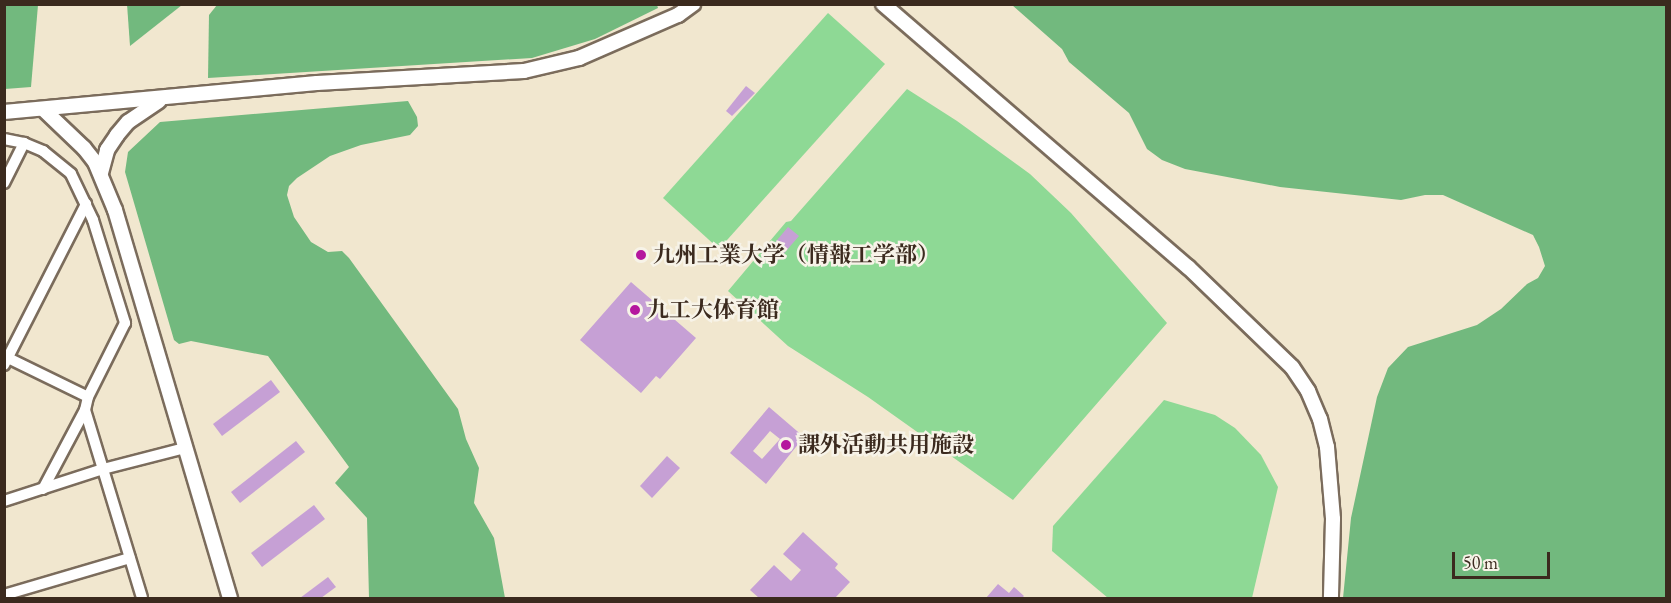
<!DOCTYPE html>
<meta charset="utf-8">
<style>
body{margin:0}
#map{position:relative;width:1671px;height:603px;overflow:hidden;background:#f1e7cf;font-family:"EB Garamond","Noto Serif JP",serif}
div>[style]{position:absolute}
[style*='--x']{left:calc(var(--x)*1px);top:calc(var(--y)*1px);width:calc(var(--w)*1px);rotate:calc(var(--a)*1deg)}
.green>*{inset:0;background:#8ed995}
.forest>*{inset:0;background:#72b97e}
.building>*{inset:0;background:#c6a0d5}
.roads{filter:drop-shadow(2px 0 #7b6c5c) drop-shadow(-2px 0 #7b6c5c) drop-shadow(0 2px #7b6c5c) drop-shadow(0 -2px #7b6c5c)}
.minor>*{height:10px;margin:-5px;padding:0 5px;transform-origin:5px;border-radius:5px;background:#fff}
.tertiary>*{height:14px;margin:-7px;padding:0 7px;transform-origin:7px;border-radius:7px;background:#fff}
.dots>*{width:16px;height:16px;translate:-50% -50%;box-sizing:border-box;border:3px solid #f7f3e8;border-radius:50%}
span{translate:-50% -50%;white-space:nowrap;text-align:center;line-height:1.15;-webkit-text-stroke:5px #f7f3e8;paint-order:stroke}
.poi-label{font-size:22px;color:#3b2a1e;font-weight:700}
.left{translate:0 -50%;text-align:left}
.frame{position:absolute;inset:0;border:6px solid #3b2a1e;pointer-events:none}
.scale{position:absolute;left:1452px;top:552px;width:98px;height:27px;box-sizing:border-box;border:3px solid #3b2a1e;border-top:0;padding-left:8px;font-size:18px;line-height:21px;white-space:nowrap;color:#3b2a1e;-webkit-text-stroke:4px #f7f3e8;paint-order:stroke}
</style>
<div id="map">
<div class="green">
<i style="clip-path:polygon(828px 13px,885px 64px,719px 249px,663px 198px)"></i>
<i style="clip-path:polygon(907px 89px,957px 121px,1030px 174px,1071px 213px,1167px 323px,1013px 500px,868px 397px,788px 346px,728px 291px,786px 222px,791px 221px)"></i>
<i style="clip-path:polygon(1164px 400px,1215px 415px,1235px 428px,1261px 455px,1278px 487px,1252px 598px,1108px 598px,1052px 551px,1053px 526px)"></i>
</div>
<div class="forest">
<i style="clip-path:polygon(5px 4px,38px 5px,31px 87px,5px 89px)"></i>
<i style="clip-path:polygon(127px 4px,182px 4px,182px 5px,130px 46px)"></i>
<i style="clip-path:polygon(657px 5px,658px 8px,595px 39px,532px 58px,208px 78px,209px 15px,217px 5px)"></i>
<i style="clip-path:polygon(1012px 5px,1666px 5px,1666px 598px,1343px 598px,1351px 518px,1377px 397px,1388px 368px,1408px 347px,1477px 325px,1501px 309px,1527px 284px,1538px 278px,1545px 266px,1539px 247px,1533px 235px,1443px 195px,1425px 195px,1401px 200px,1280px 187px,1185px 169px,1162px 160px,1147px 149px,1129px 113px,1069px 62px,1062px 49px)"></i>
<i style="clip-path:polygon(408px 101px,417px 117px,418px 126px,410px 135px,361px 145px,330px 156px,297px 178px,289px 186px,287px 195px,294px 217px,311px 242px,328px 252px,342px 251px,349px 258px,458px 409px,466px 439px,479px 468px,474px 503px,494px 538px,505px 598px,369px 598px,367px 518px,335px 483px,349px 467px,268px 356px,191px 341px,179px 344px,174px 340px,125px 172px,128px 152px,160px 122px)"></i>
</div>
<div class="building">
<i style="clip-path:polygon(746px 86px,755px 93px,732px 116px,726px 111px)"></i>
<i style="clip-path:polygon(788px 227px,799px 236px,773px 266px,762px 258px)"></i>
<i style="clip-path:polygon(631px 282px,696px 338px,660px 379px,656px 376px,641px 393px,580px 340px)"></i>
<i style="clip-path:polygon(271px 380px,280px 392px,222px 436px,213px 424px)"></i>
<i style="clip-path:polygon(evenodd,769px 407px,804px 437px,766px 484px,730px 453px,769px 407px,770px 431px,780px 439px,762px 459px,753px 451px,770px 431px)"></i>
<i style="clip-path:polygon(296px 441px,305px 452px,240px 503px,231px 492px)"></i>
<i style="clip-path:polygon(667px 456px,680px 468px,652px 498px,640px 486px)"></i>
<i style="clip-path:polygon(314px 505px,325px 519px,262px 567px,251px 553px)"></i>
<i style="clip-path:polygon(803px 532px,838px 564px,835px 568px,850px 582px,835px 598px,759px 598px,750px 590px,774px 565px,791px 581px,801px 570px,783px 554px)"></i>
<i style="clip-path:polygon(328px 577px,336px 587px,321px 598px,300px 598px)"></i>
<i style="clip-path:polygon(998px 584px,1009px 593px,1014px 587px,1024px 596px,1022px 598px,986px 598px)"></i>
</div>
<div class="roads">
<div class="minor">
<i style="--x:4;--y:139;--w:20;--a:11"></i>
<i style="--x:24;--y:143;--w:21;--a:23"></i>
<i style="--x:43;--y:151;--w:36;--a:39"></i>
<i style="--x:71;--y:174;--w:51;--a:64.4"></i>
<i style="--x:93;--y:220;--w:108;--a:72.7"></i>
<i style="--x:125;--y:323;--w:83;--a:116.6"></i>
<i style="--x:88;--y:397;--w:13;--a:103"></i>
<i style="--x:85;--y:410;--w:196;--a:73.1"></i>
<i style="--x:4;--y:183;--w:45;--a:-63.4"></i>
<i style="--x:4;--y:356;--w:93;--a:26"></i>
<i style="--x:4;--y:365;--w:181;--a:-63"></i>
<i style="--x:43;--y:489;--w:89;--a:-62"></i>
<i style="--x:4;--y:501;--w:104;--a:-17.9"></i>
<i style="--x:103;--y:469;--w:85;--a:-14.4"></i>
<i style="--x:4;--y:595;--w:131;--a:-16.4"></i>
</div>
<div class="tertiary">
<i style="--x:883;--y:4;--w:403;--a:40.8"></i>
<i style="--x:1188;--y:267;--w:144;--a:43.9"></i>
<i style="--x:1292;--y:367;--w:29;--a:56"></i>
<i style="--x:1308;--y:391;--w:30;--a:67"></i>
<i style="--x:1320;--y:419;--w:29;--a:76"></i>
<i style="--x:1327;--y:447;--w:72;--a:85.2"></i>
<i style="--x:1333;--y:519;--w:79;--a:91.5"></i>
<i style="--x:43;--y:109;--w:57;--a:43.6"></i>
<i style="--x:84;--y:148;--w:18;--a:52"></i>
<i style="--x:95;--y:162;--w:52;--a:67.4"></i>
<i style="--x:115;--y:210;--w:405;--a:73.5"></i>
<i style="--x:4;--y:112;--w:314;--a:-5.3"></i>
<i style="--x:317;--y:83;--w:207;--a:-3.3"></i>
<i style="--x:524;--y:71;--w:57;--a:-13.3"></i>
<i style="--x:579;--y:58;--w:108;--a:-23.5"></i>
<i style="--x:678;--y:15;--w:19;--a:-36"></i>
<i style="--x:101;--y:173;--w:24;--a:-75"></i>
<i style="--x:107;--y:150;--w:18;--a:-56"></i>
<i style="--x:117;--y:135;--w:17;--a:-50"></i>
<i style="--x:128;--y:122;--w:37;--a:-34"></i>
</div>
</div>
<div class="dots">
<i style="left:641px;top:255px;background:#b5179e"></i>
<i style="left:635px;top:310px;background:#b5179e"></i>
<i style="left:786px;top:445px;background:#b5179e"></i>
</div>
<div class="poi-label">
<span class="left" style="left:653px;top:255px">九州工業大学（情報工学部）</span>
<span class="left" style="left:647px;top:310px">九工大体育館</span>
<span class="left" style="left:798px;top:445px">課外活動共用施設</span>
</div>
<div class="frame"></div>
<div class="scale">50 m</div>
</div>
